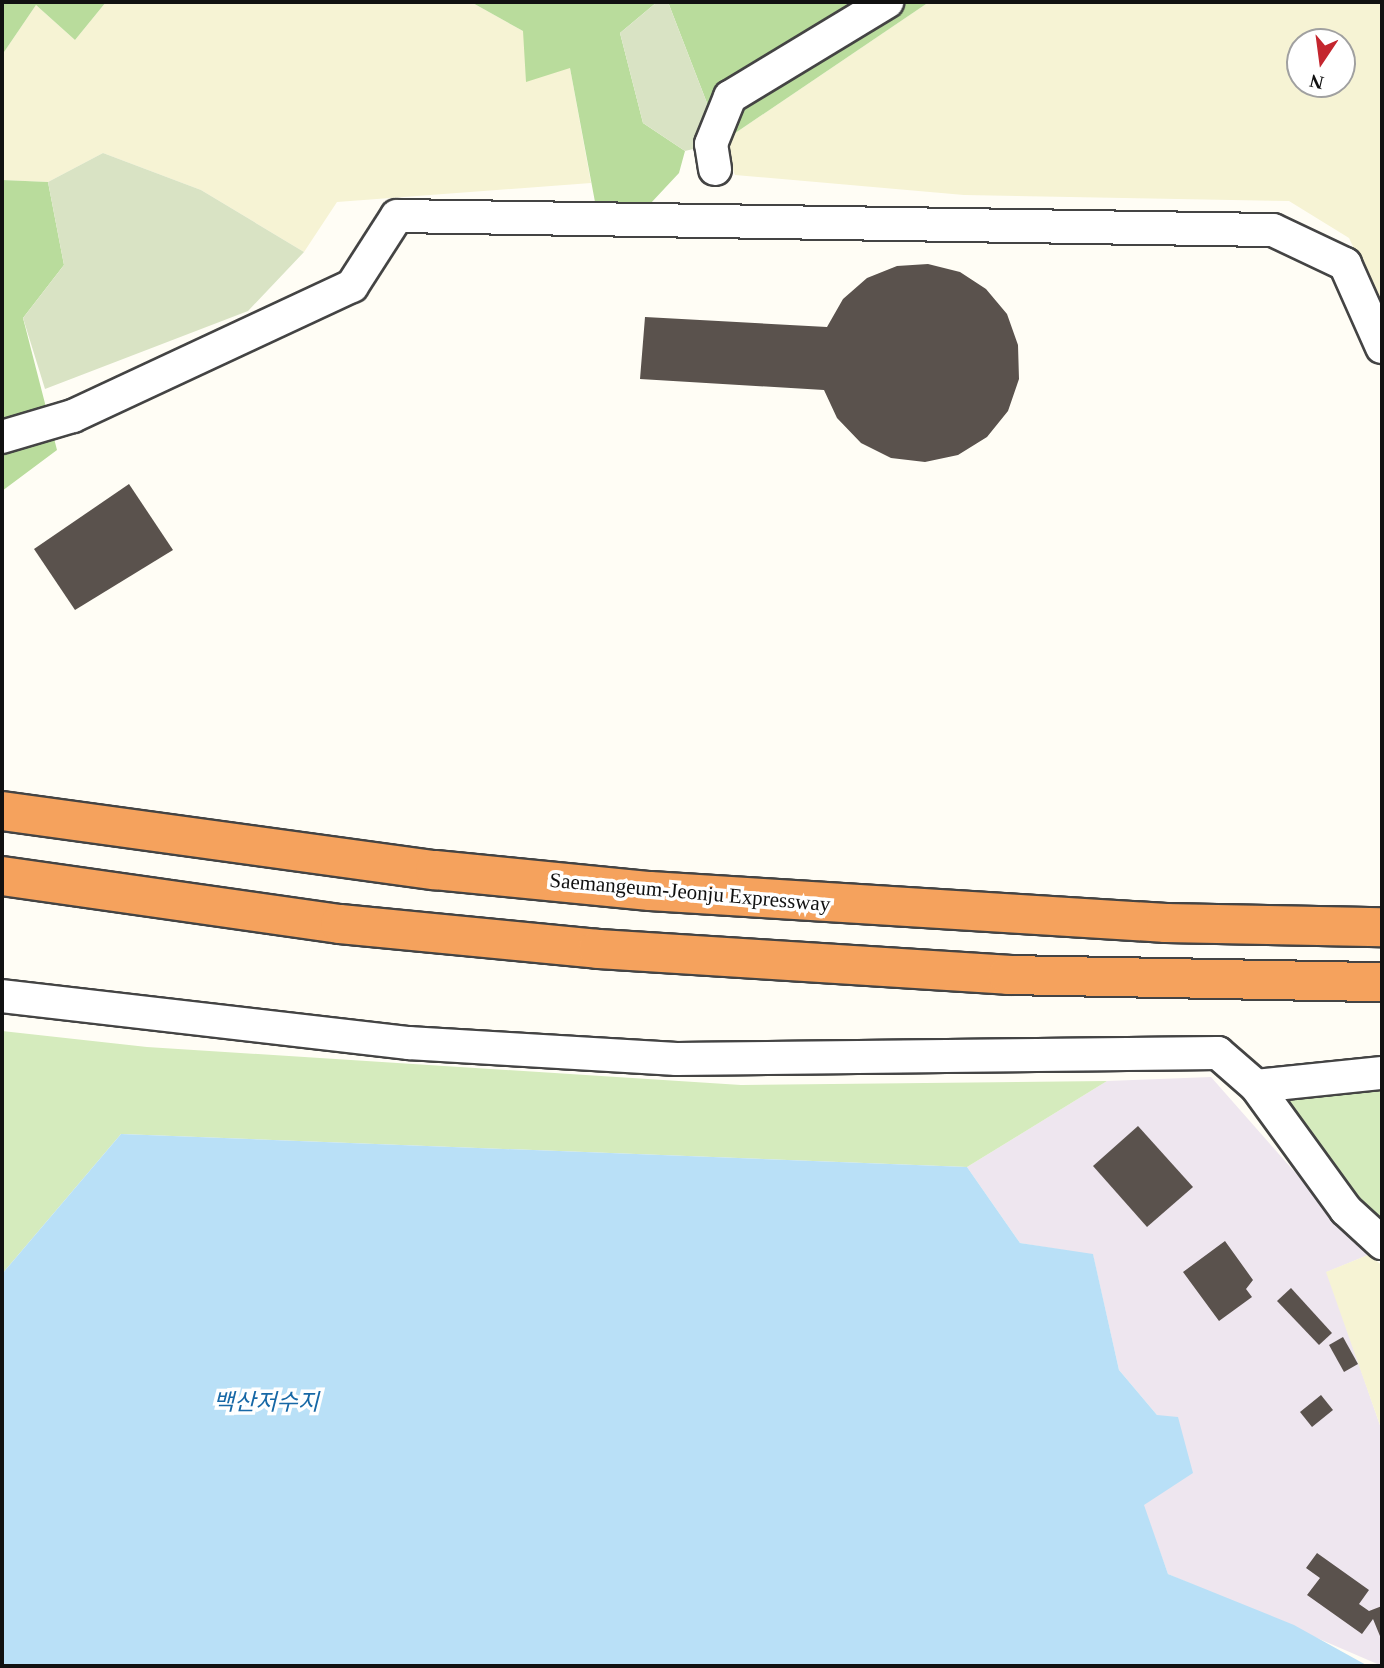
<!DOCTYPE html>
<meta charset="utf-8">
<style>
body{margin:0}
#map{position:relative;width:1384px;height:1668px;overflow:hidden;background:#fffdf5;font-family:"Times New Roman","Noto Sans KR",serif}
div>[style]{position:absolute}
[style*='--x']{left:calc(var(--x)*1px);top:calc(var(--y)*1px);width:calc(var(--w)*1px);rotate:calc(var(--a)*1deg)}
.industrial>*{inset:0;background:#eee6ef}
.farmland>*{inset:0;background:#f6f3d4}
.green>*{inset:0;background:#d5ebbd}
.forest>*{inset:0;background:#b9dc9c}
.cemetery>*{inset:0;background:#d9e3c4}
.water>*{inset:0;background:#b9e0f7}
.building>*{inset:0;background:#5a524d}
.roads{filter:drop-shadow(2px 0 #444) drop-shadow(-2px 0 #444) drop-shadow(0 2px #444) drop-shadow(0 -2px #444)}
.minor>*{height:32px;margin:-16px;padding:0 16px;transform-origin:16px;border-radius:16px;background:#fff}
.motorway>*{height:38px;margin:-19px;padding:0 19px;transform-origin:19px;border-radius:19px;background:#f5a25d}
span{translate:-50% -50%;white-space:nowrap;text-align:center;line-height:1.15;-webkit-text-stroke:7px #fff;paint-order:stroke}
.street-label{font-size:21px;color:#111}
.water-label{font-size:23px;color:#1768a6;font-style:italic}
.frame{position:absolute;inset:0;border:4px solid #111;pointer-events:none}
.north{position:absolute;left:1286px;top:28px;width:70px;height:70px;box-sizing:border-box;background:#fff;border:2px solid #a0a0a0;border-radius:50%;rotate:193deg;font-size:19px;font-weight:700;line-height:28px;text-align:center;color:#111}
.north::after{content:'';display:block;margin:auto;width:24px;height:32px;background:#c4262e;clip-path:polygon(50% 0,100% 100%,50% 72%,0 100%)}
</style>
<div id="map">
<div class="industrial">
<i style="clip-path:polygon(1211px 1077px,1368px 1255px,1327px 1272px,1382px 1431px,1382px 1666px,1168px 1574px,1143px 1505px,1157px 1415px,1119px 1370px,1093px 1255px,1020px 1243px,967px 1167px,1107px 1081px)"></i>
</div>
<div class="farmland">
<i style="clip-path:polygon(106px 2px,471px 2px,523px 31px,570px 68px,591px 183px,337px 202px,304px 252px,201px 190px,103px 153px,48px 182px,2px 180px,2px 55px,36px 5px,75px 40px)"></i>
<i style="clip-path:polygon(evenodd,929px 2px,1382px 2px,1382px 308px,1349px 238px,1289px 201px,964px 195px,735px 175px,722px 142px,929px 2px,1300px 42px,1342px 42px,1342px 84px,1300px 84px,1300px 42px)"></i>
<i style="clip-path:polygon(1368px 1255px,1382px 1265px,1382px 1431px,1326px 1272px)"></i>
</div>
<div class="green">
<i style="clip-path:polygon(2px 1031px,147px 1047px,741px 1085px,1107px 1081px,967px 1167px,121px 1134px,2px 1274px)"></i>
<i style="clip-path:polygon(1382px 1084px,1382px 1225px,1362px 1211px,1275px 1088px)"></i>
</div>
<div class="forest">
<i style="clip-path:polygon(2px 2px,106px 2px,75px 40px,36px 5px,2px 55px)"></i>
<i style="clip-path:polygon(471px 2px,657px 2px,620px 33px,643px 123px,685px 151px,679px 173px,650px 204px,595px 202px,570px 68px,526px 82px,523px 31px)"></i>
<i style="clip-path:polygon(668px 2px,929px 2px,722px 142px)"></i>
<i style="clip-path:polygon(2px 180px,48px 182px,64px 265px,23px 318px,57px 450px,2px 491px)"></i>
</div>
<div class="cemetery">
<i style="clip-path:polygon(657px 2px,668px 2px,722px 142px,685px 151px,643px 123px,620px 33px)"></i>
<i style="clip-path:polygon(103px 153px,201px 190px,304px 252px,248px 311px,45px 389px,23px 318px,64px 265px,48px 182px)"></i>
</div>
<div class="water">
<i style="clip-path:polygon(121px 1134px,967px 1167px,1020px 1243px,1093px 1254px,1119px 1370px,1157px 1415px,1178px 1417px,1193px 1473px,1144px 1505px,1168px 1574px,1294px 1625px,1368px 1666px,2px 1666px,2px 1274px)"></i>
</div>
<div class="building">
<i style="clip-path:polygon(928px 264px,960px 272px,986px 289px,1007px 314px,1018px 345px,1019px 379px,1008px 411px,987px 437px,958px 455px,925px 462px,891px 458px,861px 443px,837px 418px,824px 390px,640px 379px,645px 317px,827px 327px,843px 299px,867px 278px,897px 266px)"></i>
<i style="clip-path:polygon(129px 484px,173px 550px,75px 610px,34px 549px)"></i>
<i style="clip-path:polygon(1138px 1126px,1193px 1187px,1147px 1227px,1093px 1166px)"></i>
<i style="clip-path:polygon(1225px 1241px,1253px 1280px,1246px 1289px,1252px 1297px,1219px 1321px,1183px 1272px)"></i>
<i style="clip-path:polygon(1291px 1288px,1332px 1333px,1319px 1345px,1277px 1301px)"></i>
<i style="clip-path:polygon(1343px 1337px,1358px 1364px,1344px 1372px,1329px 1345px)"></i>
<i style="clip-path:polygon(1321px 1395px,1333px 1410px,1312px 1427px,1300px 1412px)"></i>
<i style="clip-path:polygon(1317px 1553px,1369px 1590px,1359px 1604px,1369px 1611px,1382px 1606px,1382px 1641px,1373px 1619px,1362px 1634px,1307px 1595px,1320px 1578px,1306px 1568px)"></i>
</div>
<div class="roads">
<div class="minor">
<i style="--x:715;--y:169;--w:25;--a:-99"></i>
<i style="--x:711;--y:144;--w:51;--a:-68"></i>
<i style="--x:730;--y:97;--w:184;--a:-31.2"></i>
<i style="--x:2;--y:437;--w:74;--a:-16.5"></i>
<i style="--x:73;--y:416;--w:308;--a:-25"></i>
<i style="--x:352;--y:286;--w:83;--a:-57.3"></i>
<i style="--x:397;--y:216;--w:876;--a:0.92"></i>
<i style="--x:1273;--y:230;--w:80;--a:25.3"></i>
<i style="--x:1345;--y:264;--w:91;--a:66"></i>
<i style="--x:2;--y:996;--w:409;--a:6.6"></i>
<i style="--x:408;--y:1043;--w:269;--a:3.4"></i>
<i style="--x:677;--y:1059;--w:541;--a:-0.64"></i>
<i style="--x:1218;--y:1053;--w:50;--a:41"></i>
<i style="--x:1256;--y:1086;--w:127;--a:-5.9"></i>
<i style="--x:1256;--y:1086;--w:153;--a:54"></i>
<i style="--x:1346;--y:1210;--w:49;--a:42.5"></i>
</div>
<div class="motorway">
<i style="--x:2;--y:811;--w:437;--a:7.8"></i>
<i style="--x:435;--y:870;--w:216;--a:5.6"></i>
<i style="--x:650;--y:891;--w:517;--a:3.55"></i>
<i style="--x:1166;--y:923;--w:216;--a:1.1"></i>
<i style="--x:2;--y:876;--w:341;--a:8.1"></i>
<i style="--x:340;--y:924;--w:259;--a:5.5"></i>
<i style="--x:598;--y:949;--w:411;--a:3.6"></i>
<i style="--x:1008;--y:975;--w:374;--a:1.1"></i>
</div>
</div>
<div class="street-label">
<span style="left:690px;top:892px;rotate:5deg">Saemangeum-Jeonju Expressway</span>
</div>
<div class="water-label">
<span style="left:266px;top:1403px">백산저수지</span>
</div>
<div class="frame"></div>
<div class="north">N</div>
</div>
